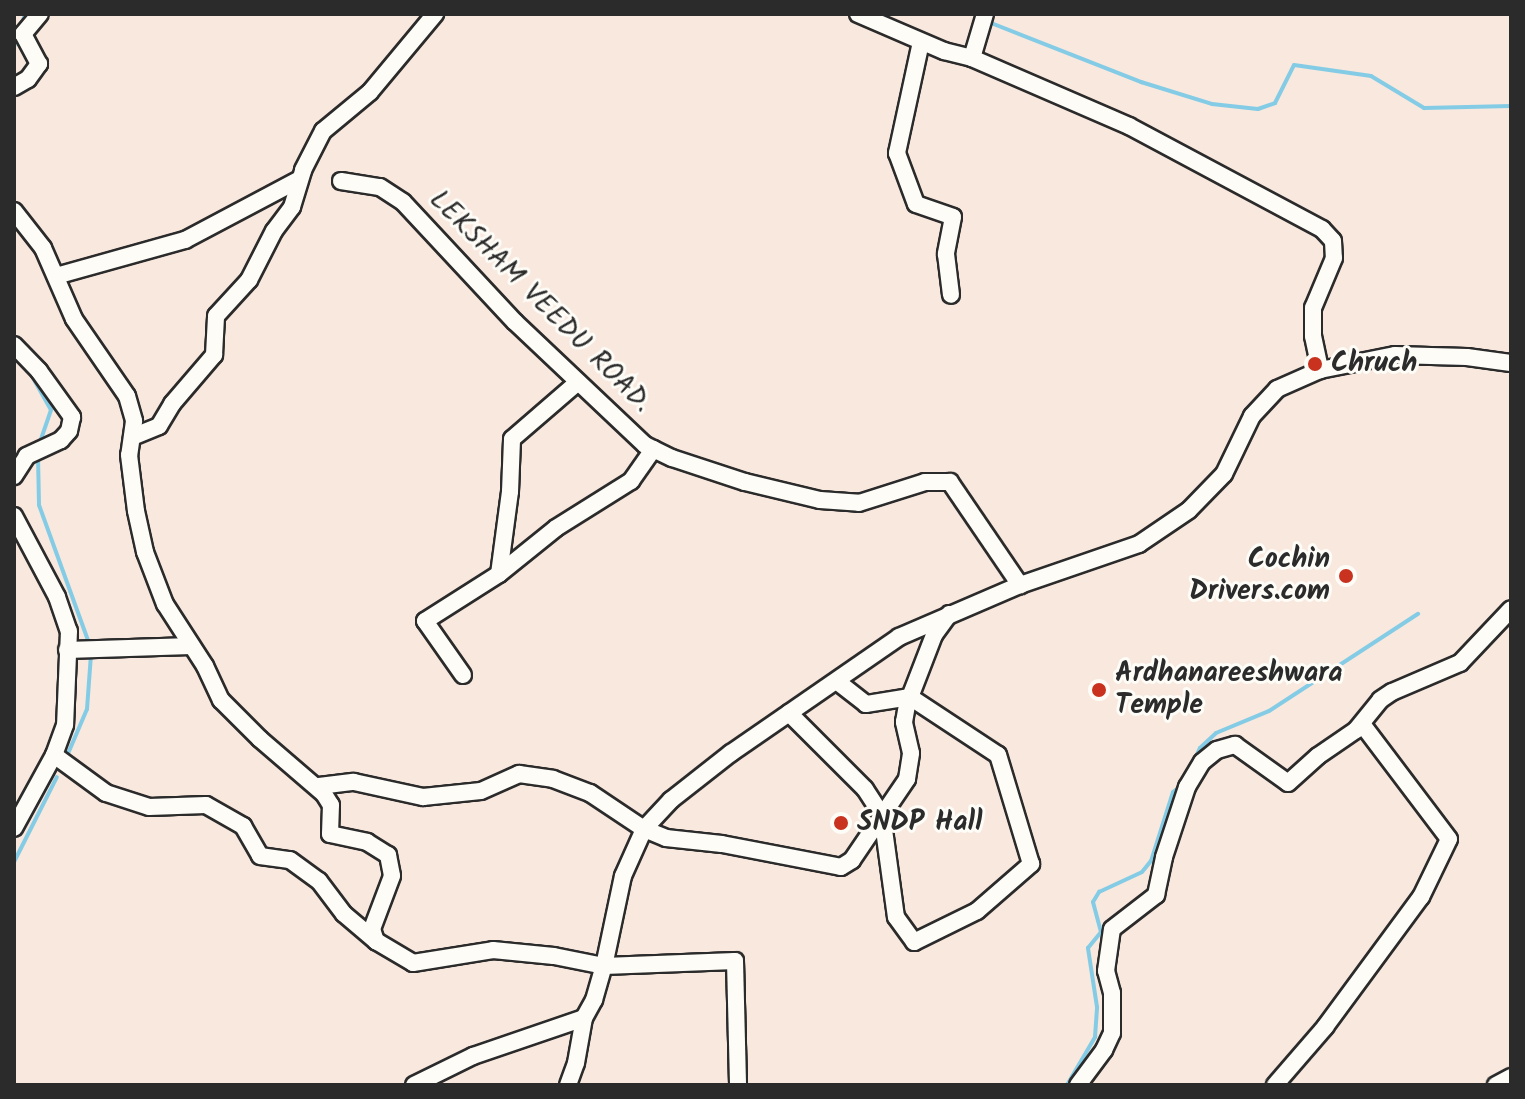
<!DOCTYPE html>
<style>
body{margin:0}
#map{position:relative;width:1525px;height:1099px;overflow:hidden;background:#f9e8de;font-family:Kalam,sans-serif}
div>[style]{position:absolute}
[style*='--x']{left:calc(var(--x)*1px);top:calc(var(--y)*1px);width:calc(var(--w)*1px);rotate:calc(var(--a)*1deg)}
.stream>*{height:4px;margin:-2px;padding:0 2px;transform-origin:2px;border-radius:2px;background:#84cce5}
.roads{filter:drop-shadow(2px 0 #2b2b2b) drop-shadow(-2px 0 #2b2b2b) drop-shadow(0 2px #2b2b2b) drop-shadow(0 -2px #2b2b2b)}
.minor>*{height:16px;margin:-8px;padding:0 8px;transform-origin:8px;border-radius:8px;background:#fdfcf7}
.dots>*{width:22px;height:22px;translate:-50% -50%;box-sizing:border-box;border:4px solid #fdfcf7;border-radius:50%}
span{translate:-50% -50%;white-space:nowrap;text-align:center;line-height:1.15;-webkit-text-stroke:6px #fdfcf7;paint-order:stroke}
.street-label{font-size:28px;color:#2b2b2b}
.poi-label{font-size:28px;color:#2b2b2b;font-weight:700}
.left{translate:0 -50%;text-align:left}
.right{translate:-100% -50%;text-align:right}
.frame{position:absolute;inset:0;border:16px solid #2b2b2b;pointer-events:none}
</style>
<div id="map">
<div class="stream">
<i style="--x:986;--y:21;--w:167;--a:21.5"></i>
<i style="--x:1141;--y:82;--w:74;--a:17.2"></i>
<i style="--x:1212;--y:104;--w:46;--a:6.2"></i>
<i style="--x:1258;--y:109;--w:18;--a:-19"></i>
<i style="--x:1275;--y:103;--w:42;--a:-63.4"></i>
<i style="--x:1294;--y:65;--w:78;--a:8.1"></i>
<i style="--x:1371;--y:76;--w:62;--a:31.1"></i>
<i style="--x:1424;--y:108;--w:87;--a:-1.3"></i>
<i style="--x:21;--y:27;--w:14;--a:-73"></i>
<i style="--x:14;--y:47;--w:13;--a:-72"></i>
<i style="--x:28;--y:369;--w:47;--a:60.7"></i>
<i style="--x:51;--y:410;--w:36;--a:109"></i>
<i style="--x:38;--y:456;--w:49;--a:88.8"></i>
<i style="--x:39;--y:505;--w:150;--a:70.1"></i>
<i style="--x:67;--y:756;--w:51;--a:-66.9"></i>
<i style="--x:87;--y:709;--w:54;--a:-85.8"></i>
<i style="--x:1195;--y:759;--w:12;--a:-66"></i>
<i style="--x:1200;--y:748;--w:22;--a:-43"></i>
<i style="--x:1216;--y:733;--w:57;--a:-22.5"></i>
<i style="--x:1269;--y:711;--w:178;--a:-33.1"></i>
<i style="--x:14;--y:862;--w:95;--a:-63.2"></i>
<i style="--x:1067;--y:1085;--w:56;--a:-59.7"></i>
<i style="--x:1095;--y:1037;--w:30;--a:-86"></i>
<i style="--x:1097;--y:1007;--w:60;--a:-98.7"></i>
<i style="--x:1088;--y:948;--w:21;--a:-51"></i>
<i style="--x:1101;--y:932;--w:31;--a:-105"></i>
<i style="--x:1093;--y:902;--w:12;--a:-59"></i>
<i style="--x:1099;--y:892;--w:47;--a:-24.9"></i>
<i style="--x:1142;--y:872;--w:14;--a:-51"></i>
<i style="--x:1151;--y:861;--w:72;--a:-72.3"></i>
<i style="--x:1173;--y:792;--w:11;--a:-38"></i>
</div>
<div class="roads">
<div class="minor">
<i style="--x:858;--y:14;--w:94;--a:23.3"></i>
<i style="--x:944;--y:51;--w:29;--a:14"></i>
<i style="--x:985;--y:14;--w:46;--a:106.5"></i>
<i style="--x:972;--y:58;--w:171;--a:23.4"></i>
<i style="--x:1129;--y:126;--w:219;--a:28.1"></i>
<i style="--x:1322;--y:229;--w:16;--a:47"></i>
<i style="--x:1333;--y:241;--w:17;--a:87"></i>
<i style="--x:1334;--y:258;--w:54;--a:112.8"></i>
<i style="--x:1313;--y:308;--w:28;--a:90"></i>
<i style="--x:1313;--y:336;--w:35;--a:78"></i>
<i style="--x:921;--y:42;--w:114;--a:102.2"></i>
<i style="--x:897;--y:153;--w:54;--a:69.6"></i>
<i style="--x:916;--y:204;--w:39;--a:19"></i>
<i style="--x:953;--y:217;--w:38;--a:101"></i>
<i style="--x:946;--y:254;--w:41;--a:83"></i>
<i style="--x:14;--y:87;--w:16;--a:-30"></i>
<i style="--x:28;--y:79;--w:19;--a:-54"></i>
<i style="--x:39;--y:64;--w:34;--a:-118"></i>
<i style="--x:23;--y:34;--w:26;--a:-50"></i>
<i style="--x:341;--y:181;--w:39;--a:9"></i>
<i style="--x:380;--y:187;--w:27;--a:33"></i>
<i style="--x:403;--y:202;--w:164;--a:47"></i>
<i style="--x:515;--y:322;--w:179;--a:43.4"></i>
<i style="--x:645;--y:445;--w:30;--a:26"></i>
<i style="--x:672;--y:458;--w:77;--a:18.2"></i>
<i style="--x:745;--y:482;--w:77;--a:13.5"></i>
<i style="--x:820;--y:500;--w:39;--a:4"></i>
<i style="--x:859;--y:503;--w:69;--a:-17.7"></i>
<i style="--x:925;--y:482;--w:25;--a:0"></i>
<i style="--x:950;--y:482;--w:125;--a:55.8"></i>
<i style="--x:14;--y:211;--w:47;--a:51.9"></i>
<i style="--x:43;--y:248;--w:77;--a:66.4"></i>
<i style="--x:74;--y:319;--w:93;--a:55.5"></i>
<i style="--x:127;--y:396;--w:26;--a:74"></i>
<i style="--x:134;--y:421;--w:34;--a:98"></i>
<i style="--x:129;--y:455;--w:56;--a:82.9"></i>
<i style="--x:136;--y:511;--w:42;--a:77.6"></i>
<i style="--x:145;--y:552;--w:56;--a:69"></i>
<i style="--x:165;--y:604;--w:74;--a:57.2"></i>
<i style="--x:205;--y:666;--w:38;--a:65"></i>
<i style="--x:221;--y:700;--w:55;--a:45"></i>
<i style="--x:260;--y:739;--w:84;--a:40.7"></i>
<i style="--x:324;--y:794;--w:13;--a:58"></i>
<i style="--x:331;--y:805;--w:29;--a:92"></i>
<i style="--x:330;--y:834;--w:38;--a:12"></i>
<i style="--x:367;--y:842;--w:25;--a:32"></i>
<i style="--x:388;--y:855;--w:21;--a:79"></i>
<i style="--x:392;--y:876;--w:57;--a:110.7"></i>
<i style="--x:372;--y:929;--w:13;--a:72"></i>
<i style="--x:376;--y:941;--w:43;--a:30.7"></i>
<i style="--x:413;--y:963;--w:81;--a:-9.2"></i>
<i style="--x:493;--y:950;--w:61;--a:5.6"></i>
<i style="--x:554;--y:956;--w:51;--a:11.3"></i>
<i style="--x:604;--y:966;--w:131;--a:-2.2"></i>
<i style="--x:735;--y:961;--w:124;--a:88.6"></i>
<i style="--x:56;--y:276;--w:134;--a:-15.6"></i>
<i style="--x:185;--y:240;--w:130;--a:-27.9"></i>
<i style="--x:14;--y:345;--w:36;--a:46"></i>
<i style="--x:39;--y:371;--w:57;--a:54.3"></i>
<i style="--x:72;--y:417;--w:14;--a:102"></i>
<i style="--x:69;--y:431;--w:12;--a:132"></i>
<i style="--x:61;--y:440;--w:38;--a:155"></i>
<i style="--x:27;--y:456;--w:24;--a:123"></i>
<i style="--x:132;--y:437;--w:29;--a:-22"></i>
<i style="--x:159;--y:426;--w:26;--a:-59"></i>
<i style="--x:172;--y:404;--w:65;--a:-49.4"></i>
<i style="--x:214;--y:355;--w:39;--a:-87"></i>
<i style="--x:216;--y:316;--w:49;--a:-47.5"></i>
<i style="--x:249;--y:280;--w:55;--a:-63"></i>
<i style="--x:274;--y:231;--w:30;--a:-53"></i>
<i style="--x:292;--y:207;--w:39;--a:-73"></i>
<i style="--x:303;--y:170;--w:44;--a:-62.9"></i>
<i style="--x:323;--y:131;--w:61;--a:-39.7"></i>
<i style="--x:370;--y:92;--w:102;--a:-50.2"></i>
<i style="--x:14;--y:516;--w:92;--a:62"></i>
<i style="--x:57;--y:597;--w:36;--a:71"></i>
<i style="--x:69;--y:631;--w:94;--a:92.4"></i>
<i style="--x:65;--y:725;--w:32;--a:110"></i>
<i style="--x:54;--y:755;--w:83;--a:118.7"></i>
<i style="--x:499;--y:574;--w:83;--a:-82.4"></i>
<i style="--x:510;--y:492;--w:53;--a:-87.8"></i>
<i style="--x:512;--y:439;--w:87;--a:-40.8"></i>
<i style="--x:67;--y:650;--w:124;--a:-1.8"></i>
<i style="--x:463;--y:675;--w:66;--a:-125.1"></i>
<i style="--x:425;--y:621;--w:88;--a:-32.4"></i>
<i style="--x:499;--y:574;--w:73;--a:-38.9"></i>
<i style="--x:556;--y:528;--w:89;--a:-32.1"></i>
<i style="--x:631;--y:481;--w:39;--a:-55"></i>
<i style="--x:789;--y:713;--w:107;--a:45"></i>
<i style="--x:865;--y:789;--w:31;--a:57"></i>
<i style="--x:882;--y:815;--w:103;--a:82.2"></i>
<i style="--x:896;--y:917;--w:31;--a:54"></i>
<i style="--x:914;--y:942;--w:70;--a:-26.2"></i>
<i style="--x:977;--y:911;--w:72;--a:-41"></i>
<i style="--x:1031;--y:864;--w:114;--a:-106.8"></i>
<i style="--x:998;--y:755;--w:105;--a:-146.6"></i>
<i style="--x:910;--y:697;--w:45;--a:171"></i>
<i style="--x:866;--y:704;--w:36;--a:-142"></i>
<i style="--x:54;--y:755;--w:64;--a:36.2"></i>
<i style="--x:106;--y:793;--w:45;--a:18"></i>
<i style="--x:149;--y:807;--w:57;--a:-2"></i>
<i style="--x:206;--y:805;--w:43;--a:29.6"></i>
<i style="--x:243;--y:826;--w:34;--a:60"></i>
<i style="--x:260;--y:856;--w:30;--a:8"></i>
<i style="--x:290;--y:860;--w:36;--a:36"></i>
<i style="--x:319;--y:881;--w:41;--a:52.9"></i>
<i style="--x:344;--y:914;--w:42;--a:40.2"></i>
<i style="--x:319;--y:786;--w:35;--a:-7"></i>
<i style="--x:354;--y:782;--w:71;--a:12.3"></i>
<i style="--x:423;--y:797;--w:58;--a:-5.9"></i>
<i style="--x:481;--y:791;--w:42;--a:-24.1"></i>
<i style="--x:519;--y:774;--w:34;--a:8"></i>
<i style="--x:553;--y:779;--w:40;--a:21"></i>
<i style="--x:590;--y:793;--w:65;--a:33.7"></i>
<i style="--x:644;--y:829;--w:24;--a:22"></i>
<i style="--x:666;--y:838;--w:56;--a:6.1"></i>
<i style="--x:722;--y:844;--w:121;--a:10.9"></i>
<i style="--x:841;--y:867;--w:13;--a:-32"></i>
<i style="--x:852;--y:860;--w:98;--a:-55.8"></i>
<i style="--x:907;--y:779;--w:26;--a:-81"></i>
<i style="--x:911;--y:753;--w:32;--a:-103"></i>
<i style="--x:904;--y:722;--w:17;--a:-80"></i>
<i style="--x:907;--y:705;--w:75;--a:-68.9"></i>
<i style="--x:934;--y:635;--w:26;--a:-54"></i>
<i style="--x:414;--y:1085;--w:66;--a:-26.2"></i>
<i style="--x:473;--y:1056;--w:117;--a:-18.9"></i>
<i style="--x:584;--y:1018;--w:21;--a:-61"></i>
<i style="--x:594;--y:1000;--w:35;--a:-74"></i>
<i style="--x:604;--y:966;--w:92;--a:-78.1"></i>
<i style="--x:623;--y:876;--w:51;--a:-65.9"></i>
<i style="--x:644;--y:829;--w:40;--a:-47"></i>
<i style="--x:671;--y:800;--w:76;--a:-38.1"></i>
<i style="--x:731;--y:753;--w:204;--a:-34.6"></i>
<i style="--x:899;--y:637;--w:132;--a:-23.3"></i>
<i style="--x:1020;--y:585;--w:126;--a:-19"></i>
<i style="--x:1139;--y:544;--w:60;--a:-34.2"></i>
<i style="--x:1189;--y:510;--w:50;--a:-45.8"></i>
<i style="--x:1224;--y:474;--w:64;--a:-64.2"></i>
<i style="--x:1252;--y:416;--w:37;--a:-47"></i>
<i style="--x:1277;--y:389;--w:47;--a:-23.8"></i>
<i style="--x:1320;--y:370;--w:76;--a:-11.3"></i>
<i style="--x:1395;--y:355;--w:72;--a:1.6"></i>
<i style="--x:1467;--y:357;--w:44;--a:7.8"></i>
<i style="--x:568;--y:1085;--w:23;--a:-70"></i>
<i style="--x:576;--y:1063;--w:46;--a:-79.9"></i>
<i style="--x:1078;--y:1085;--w:44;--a:-53.4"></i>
<i style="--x:1104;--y:1050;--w:19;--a:-65"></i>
<i style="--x:1112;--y:1033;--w:40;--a:-90"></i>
<i style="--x:1112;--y:993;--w:23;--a:-105"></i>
<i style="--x:1106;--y:971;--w:42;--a:-81.9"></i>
<i style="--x:1112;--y:929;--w:56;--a:-37.7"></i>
<i style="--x:1156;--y:895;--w:39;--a:-78"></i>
<i style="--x:1164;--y:857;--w:74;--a:-71.8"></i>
<i style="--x:1187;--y:787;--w:29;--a:-59"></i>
<i style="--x:1202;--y:762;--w:19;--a:-39"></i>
<i style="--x:1217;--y:750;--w:19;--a:-16"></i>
<i style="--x:1235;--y:745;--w:65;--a:35.6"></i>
<i style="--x:1288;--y:783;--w:40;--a:-42"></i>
<i style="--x:1318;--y:756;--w:46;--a:-34.4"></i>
<i style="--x:1356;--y:730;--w:38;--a:-51"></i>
<i style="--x:1380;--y:700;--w:14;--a:-34"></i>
<i style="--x:1392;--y:692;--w:74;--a:-23.1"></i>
<i style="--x:1460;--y:663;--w:74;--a:-46.6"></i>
<i style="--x:1275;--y:1085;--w:77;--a:-49.2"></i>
<i style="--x:1325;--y:1027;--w:162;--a:-53.6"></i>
<i style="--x:1421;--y:897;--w:64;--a:-64.2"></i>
<i style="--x:1449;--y:839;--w:144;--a:-127.1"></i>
<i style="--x:1496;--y:1085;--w:17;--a:-28"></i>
</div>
</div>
<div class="dots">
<i style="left:1315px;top:364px;background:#c8321e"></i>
<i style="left:1346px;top:576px;background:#c8321e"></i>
<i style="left:1099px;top:690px;background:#c8321e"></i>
<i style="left:841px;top:823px;background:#c8321e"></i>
</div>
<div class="street-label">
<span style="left:540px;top:302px;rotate:45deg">LEKSHAM VEEDU ROAD.</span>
</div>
<div class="poi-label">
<span class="left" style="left:1331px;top:364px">Chruch</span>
<span class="right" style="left:1330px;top:576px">Cochin<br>Drivers.com</span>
<span class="left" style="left:1115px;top:690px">Ardhanareeshwara<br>Temple</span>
<span class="left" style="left:857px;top:823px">SNDP Hall</span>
</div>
<div class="frame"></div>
</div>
